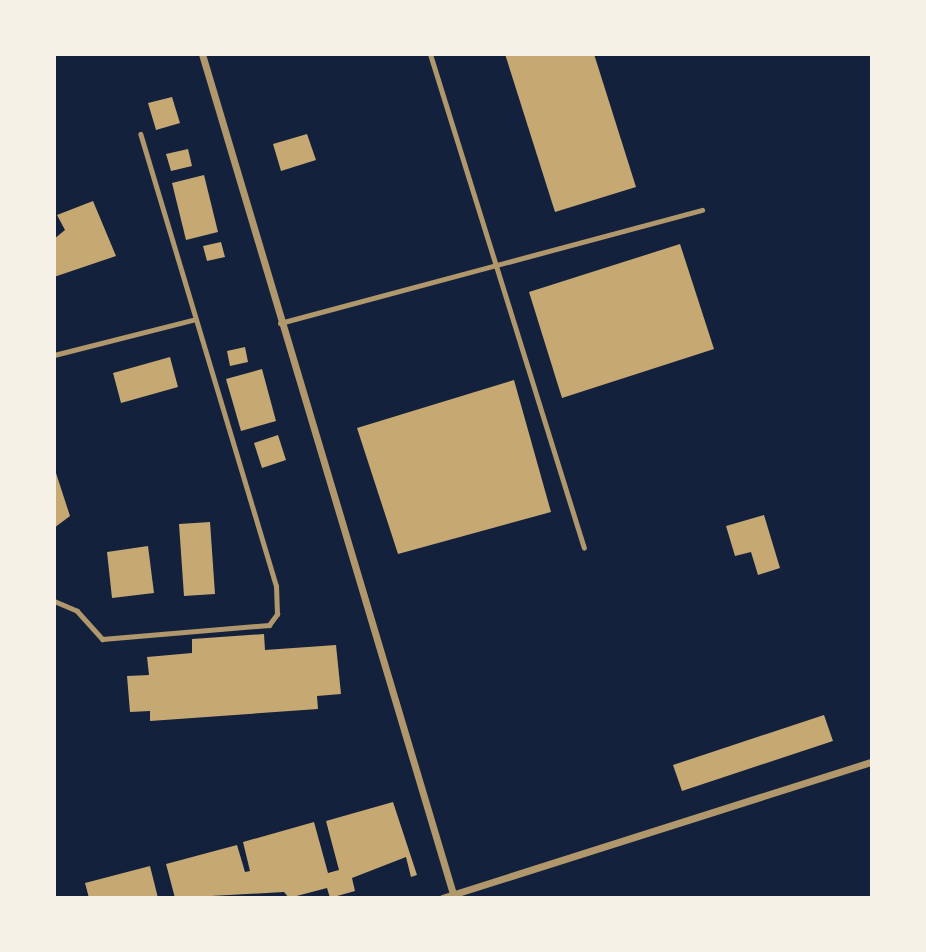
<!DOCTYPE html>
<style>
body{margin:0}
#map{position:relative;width:926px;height:952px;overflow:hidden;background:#14213d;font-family:Barlow,sans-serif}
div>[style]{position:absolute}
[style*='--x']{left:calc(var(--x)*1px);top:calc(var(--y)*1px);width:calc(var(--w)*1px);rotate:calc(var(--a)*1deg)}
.building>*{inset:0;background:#c6a872}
.service>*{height:5px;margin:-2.5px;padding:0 2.5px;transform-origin:2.5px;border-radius:2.5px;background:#b1986c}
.minor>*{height:7px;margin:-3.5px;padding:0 3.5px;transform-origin:3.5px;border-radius:3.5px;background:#b1986c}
span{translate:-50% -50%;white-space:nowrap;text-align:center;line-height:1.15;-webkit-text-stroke:5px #f6f1e7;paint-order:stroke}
.frame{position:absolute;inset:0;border:56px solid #f6f1e7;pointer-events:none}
</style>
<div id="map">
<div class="building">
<i style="clip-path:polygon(505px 54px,594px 54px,636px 187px,555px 212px)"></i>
<i style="clip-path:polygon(172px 97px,180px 123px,156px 130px,148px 103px)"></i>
<i style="clip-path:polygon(307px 134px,316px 160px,281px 171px,273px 144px)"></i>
<i style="clip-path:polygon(188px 149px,192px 166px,171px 171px,166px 154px)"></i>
<i style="clip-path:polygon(204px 175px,218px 232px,186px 240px,172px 183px)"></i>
<i style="clip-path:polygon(93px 201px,116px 256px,54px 277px,54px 239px,65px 230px,57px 215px)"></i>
<i style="clip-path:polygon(221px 242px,225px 257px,207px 261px,203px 246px)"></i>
<i style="clip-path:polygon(680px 244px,714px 349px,562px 398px,529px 292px)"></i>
<i style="clip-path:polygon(245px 347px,248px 362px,230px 366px,227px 351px)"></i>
<i style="clip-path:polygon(170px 357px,178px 387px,121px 403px,113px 373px)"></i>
<i style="clip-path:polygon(262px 369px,276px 421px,241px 431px,226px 379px)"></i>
<i style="clip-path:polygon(514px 380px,551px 512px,398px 554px,357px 428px)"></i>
<i style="clip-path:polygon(278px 435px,286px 460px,262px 468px,254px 443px)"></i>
<i style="clip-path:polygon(56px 473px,70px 516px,54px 528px,54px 474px)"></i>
<i style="clip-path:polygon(764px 515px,780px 568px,758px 575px,751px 552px,735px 556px,726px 526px)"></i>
<i style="clip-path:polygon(210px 522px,215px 594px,184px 596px,179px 524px)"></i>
<i style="clip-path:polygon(148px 546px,154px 593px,112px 598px,107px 552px)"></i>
<i style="clip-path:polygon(264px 634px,265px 650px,336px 645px,341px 694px,317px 696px,318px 709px,150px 721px,150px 711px,130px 712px,127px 676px,149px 675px,147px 657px,192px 653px,192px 639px)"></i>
<i style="clip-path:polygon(824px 715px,833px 741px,682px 791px,673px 765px)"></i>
<i style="clip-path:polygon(393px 802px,417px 875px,411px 877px,406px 857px,352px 878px,355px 891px,330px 898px,327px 888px,289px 898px,284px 892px,175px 898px,166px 864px,237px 845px,245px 872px,250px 871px,243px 842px,314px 822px,328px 873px,339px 870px,326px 821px)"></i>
<i style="clip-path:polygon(150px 866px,158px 898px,89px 898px,85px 883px)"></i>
</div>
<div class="service">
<i style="--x:430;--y:54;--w:517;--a:72.69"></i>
<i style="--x:280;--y:323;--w:437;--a:-15"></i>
<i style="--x:54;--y:355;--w:146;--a:-14.2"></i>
<i style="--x:54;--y:601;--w:25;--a:23"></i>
<i style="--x:77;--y:611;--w:38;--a:48"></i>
<i style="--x:102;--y:639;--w:168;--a:-4.8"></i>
<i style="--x:269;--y:625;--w:14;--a:-54"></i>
<i style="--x:277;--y:614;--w:28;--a:-92"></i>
<i style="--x:276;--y:586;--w:472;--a:-106.7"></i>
</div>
<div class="minor">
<i style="--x:202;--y:54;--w:877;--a:73.36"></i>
<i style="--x:442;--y:898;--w:451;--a:-17.6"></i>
</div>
<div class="frame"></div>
</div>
